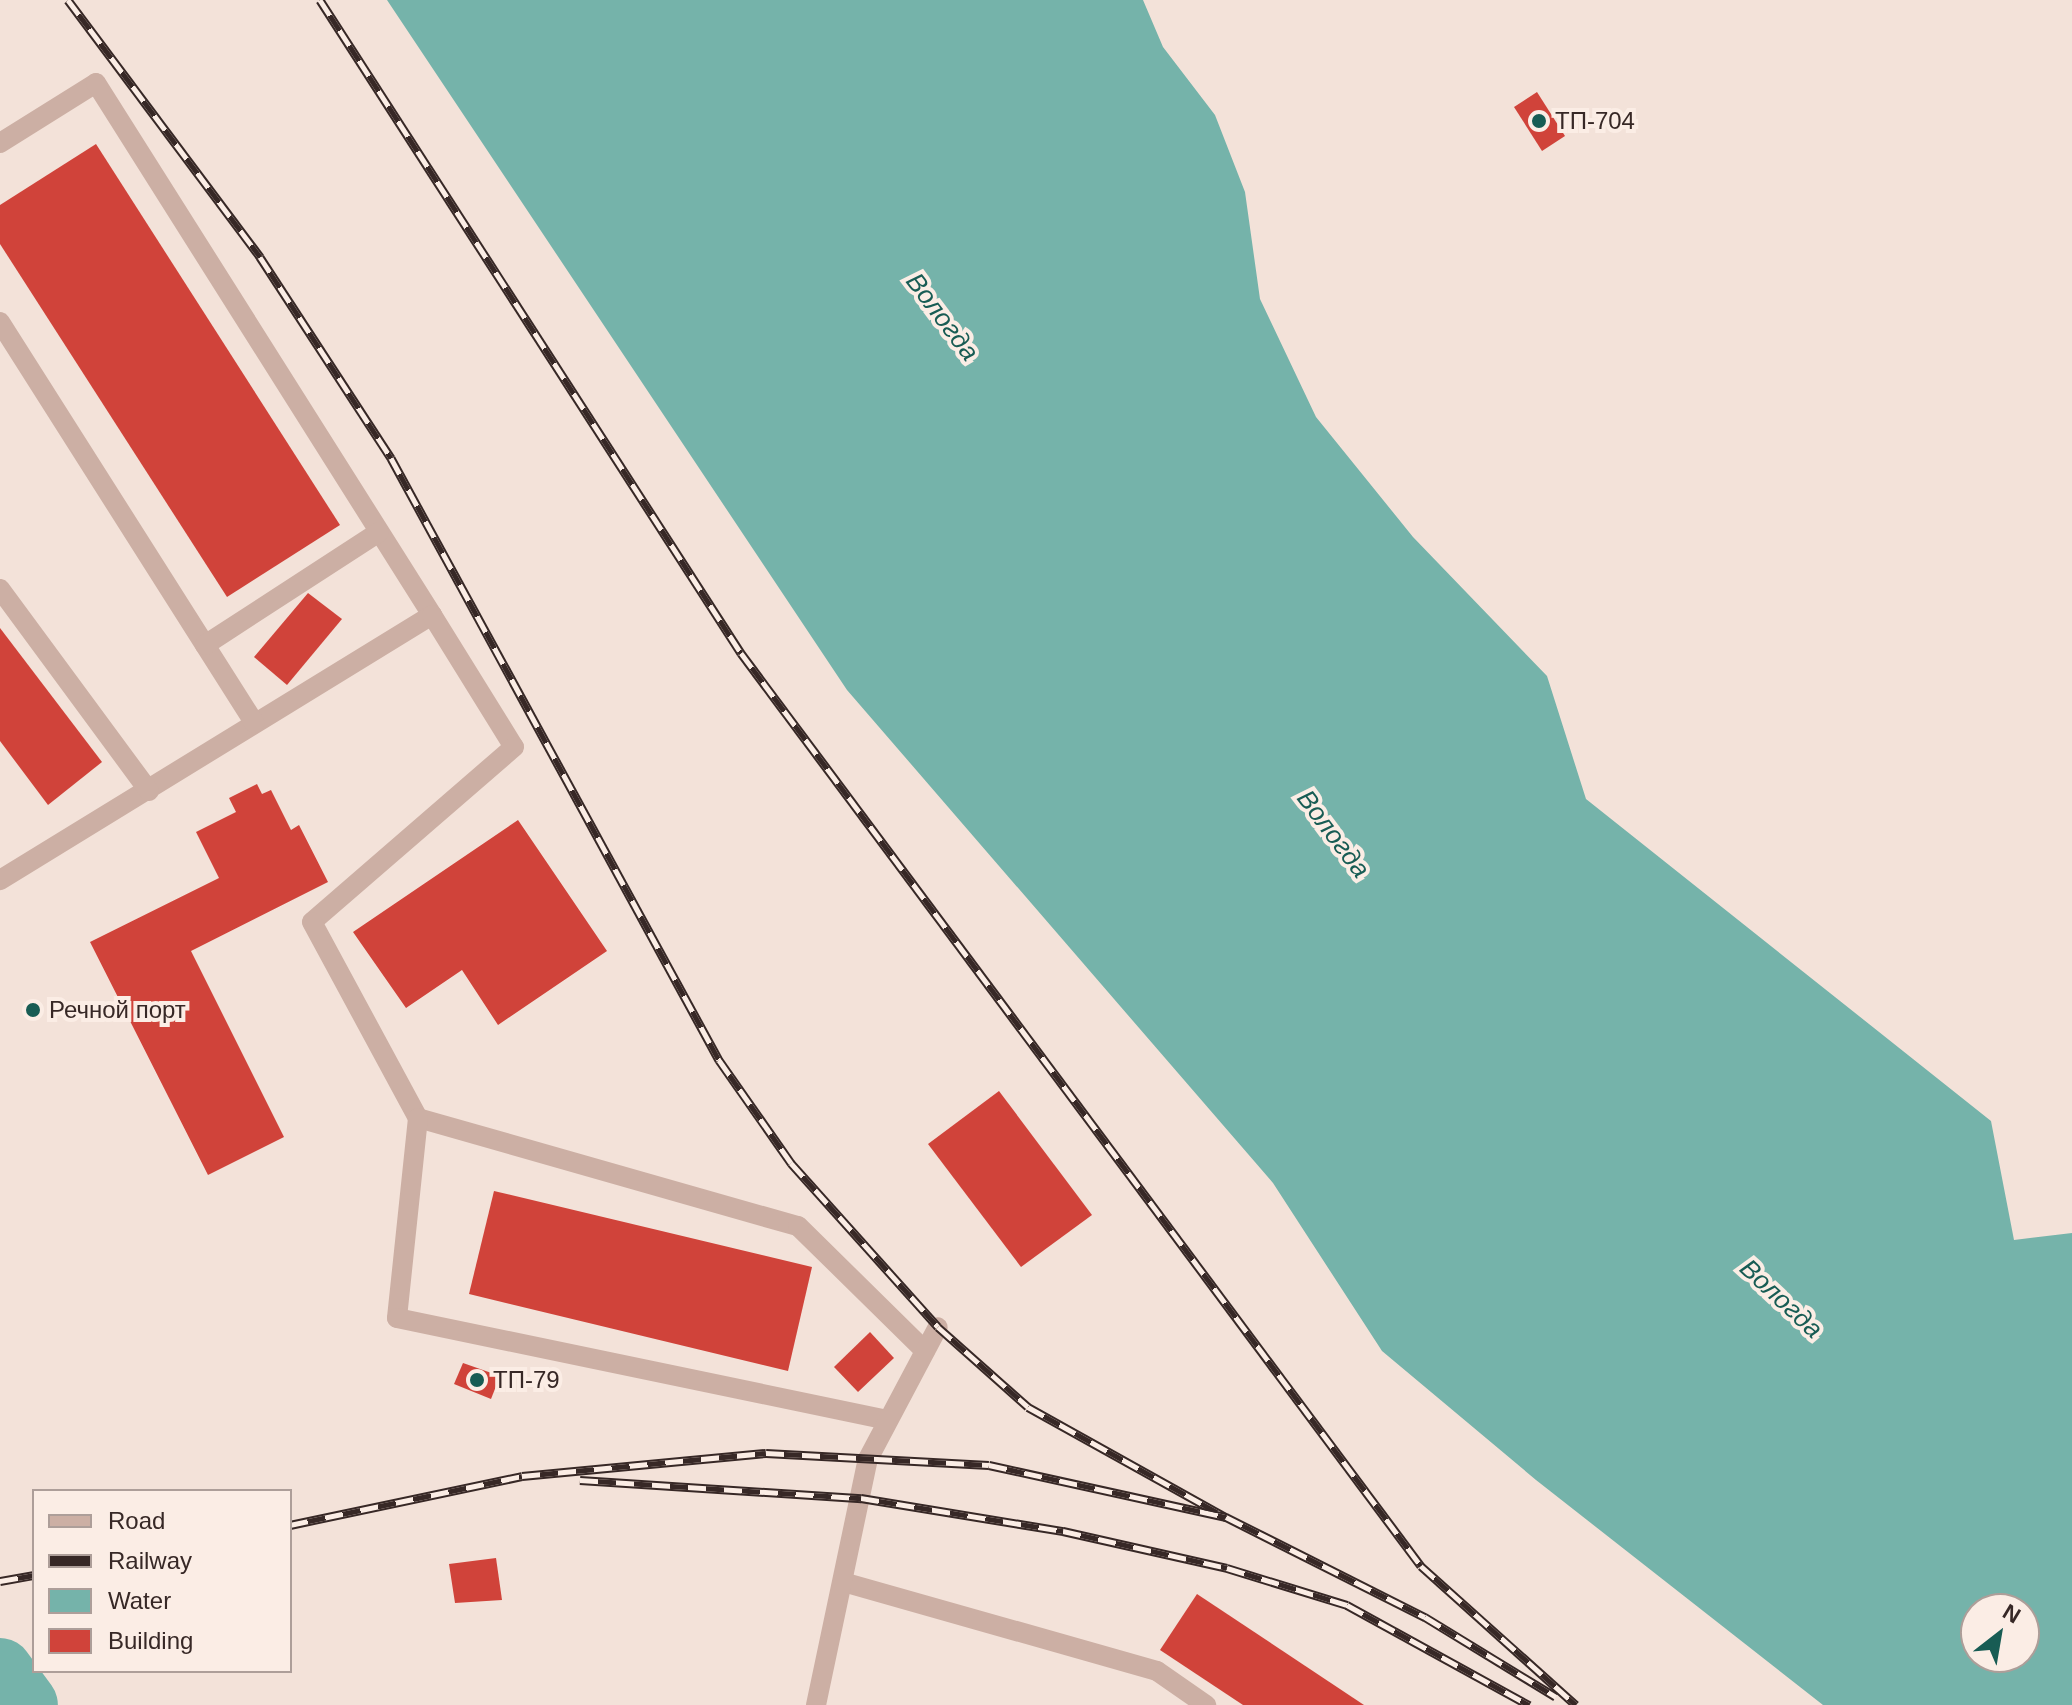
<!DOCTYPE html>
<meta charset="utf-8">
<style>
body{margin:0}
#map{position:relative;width:2072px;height:1705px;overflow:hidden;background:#f3e2d9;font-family:Helvetica,sans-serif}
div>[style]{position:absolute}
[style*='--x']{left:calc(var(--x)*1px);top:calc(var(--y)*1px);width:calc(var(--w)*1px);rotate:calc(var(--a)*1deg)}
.water>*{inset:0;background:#75b3aa}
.river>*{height:66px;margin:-33px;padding:0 33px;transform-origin:33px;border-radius:33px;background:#75b3aa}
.building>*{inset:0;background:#d0433a}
.minor>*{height:20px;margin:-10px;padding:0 10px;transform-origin:10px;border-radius:10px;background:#ccafa4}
.rail>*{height:9px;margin-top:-4.5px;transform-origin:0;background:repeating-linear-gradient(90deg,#fbede5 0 18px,#372826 0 36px);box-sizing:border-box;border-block:2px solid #372826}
.dots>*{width:22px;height:22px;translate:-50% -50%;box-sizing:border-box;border:4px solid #fbede5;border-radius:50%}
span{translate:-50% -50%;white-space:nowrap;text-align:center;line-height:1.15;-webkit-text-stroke:8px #fbede5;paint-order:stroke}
.poi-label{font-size:24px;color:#372826}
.left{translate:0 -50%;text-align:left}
.water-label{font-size:26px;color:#185c54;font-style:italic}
.legend{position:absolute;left:32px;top:1489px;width:260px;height:184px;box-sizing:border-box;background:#fbede5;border:2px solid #ad9e99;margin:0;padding:10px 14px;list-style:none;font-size:24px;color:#372826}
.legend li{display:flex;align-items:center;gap:16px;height:40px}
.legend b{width:40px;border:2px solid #ad9e99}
.north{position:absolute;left:1960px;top:1593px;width:80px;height:80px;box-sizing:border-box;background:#fbede5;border:2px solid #ad9e99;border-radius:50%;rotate:31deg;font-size:22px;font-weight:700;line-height:32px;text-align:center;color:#372826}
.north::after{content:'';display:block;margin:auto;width:28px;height:36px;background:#185c54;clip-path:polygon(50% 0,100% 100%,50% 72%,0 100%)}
</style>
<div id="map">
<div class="water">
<i style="clip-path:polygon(evenodd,387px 0,1143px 0,1163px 47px,1215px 115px,1245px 192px,1260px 299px,1316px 417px,1413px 537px,1547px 676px,1586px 799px,1991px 1121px,2014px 1240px,2072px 1233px,2072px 1705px,1823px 1705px,1536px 1480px,1382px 1351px,1273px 1183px,847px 690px,387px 0,1976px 1609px,2024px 1609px,2024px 1657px,1976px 1657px,1976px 1609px)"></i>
</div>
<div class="river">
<i style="--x:0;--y:1671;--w:42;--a:53.7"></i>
</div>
<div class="building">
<i style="clip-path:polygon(1537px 92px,1565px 136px,1542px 151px,1514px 107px)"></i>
<i style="clip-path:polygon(96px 144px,340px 525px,227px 597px,0 244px,0 205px)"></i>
<i style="clip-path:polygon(308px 593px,342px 619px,287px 685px,254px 657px)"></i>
<i style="clip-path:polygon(0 628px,102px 762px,48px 805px,0 741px)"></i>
<i style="clip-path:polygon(257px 784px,262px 794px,271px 790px,291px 830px,299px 825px,328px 882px,191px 951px,284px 1137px,208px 1175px,90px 942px,219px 878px,196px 832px,236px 812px,229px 798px)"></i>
<i style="clip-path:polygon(518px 820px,607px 951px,498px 1025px,462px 970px,406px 1008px,353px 932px)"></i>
<i style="clip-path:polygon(999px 1091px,1092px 1215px,1021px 1267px,928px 1144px)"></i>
<i style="clip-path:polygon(494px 1191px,812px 1267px,788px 1371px,469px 1294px)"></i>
<i style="clip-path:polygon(870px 1332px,894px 1358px,858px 1392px,834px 1367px)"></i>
<i style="clip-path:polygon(463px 1363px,500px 1376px,491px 1399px,454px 1384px)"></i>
<i style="clip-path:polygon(496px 1558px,502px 1600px,455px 1603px,449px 1564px)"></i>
<i style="clip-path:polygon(1197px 1594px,1364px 1705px,1243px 1705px,1160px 1650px)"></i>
</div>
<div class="minor">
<i style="--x:0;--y:143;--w:113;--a:-32"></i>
<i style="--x:96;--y:83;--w:629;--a:57.72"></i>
<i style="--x:432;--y:615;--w:507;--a:148.47"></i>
<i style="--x:0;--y:322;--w:475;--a:57.6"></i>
<i style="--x:0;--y:589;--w:251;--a:53.6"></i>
<i style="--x:432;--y:615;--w:155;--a:58.2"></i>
<i style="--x:514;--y:747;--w:267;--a:139.1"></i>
<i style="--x:312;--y:922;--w:223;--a:61.6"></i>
<i style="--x:418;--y:1118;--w:395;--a:15.9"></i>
<i style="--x:798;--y:1226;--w:178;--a:44.5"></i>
<i style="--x:205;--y:645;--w:207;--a:-33"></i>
<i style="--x:418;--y:1118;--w:201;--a:96"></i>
<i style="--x:397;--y:1318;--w:501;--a:11.74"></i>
<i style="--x:843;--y:1582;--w:326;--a:15.8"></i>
<i style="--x:1157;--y:1671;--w:60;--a:34.8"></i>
<i style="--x:816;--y:1705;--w:251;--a:-78.1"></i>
<i style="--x:868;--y:1459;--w:149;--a:-62.1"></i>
</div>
<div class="rail">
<i style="--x:68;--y:0;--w:321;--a:53.2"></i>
<i style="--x:260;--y:257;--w:240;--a:56.9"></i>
<i style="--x:391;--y:458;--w:686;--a:61.42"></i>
<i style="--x:719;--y:1060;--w:126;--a:55"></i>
<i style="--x:791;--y:1163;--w:220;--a:48.1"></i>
<i style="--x:938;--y:1327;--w:120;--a:41.6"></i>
<i style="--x:1028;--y:1407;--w:227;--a:29.1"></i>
<i style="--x:320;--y:0;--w:777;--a:57.19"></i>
<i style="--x:741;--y:653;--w:1138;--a:53.32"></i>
<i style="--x:1421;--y:1566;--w:208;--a:41.9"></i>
<i style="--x:580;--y:1480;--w:282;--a:3.7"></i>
<i style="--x:861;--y:1498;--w:205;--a:9.3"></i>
<i style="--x:1063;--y:1531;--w:168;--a:12.7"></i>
<i style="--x:1227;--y:1568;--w:126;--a:17.1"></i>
<i style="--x:1347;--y:1605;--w:208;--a:28.8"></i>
<i style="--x:290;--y:1525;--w:237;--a:-11.9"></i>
<i style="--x:522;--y:1476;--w:245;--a:-5.4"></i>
<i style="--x:766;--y:1453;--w:223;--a:3.1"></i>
<i style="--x:989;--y:1465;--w:243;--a:12.4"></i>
<i style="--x:1226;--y:1517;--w:223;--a:26.7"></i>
<i style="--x:1425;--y:1617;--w:153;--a:31.4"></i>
<i style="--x:0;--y:1581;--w:35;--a:-10"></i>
</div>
<div class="dots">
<i style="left:1539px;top:121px;background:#185c54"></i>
<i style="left:33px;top:1010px;background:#185c54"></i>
<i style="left:477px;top:1380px;background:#185c54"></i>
</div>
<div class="poi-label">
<span class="left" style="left:1555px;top:121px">ТП-704</span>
<span class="left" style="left:49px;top:1010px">Речной порт</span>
<span class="left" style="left:493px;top:1380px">ТП-79</span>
</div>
<div class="water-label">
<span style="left:942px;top:317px;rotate:53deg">Вологда</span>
<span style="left:1333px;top:834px;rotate:53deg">Вологда</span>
<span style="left:1781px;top:1299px;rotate:43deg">Вологда</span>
</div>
<ul class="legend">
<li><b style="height:10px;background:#ccafa4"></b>Road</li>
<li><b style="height:10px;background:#372826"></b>Railway</li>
<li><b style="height:22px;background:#75b3aa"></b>Water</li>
<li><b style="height:22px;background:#d0433a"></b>Building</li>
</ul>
<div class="north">N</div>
</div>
